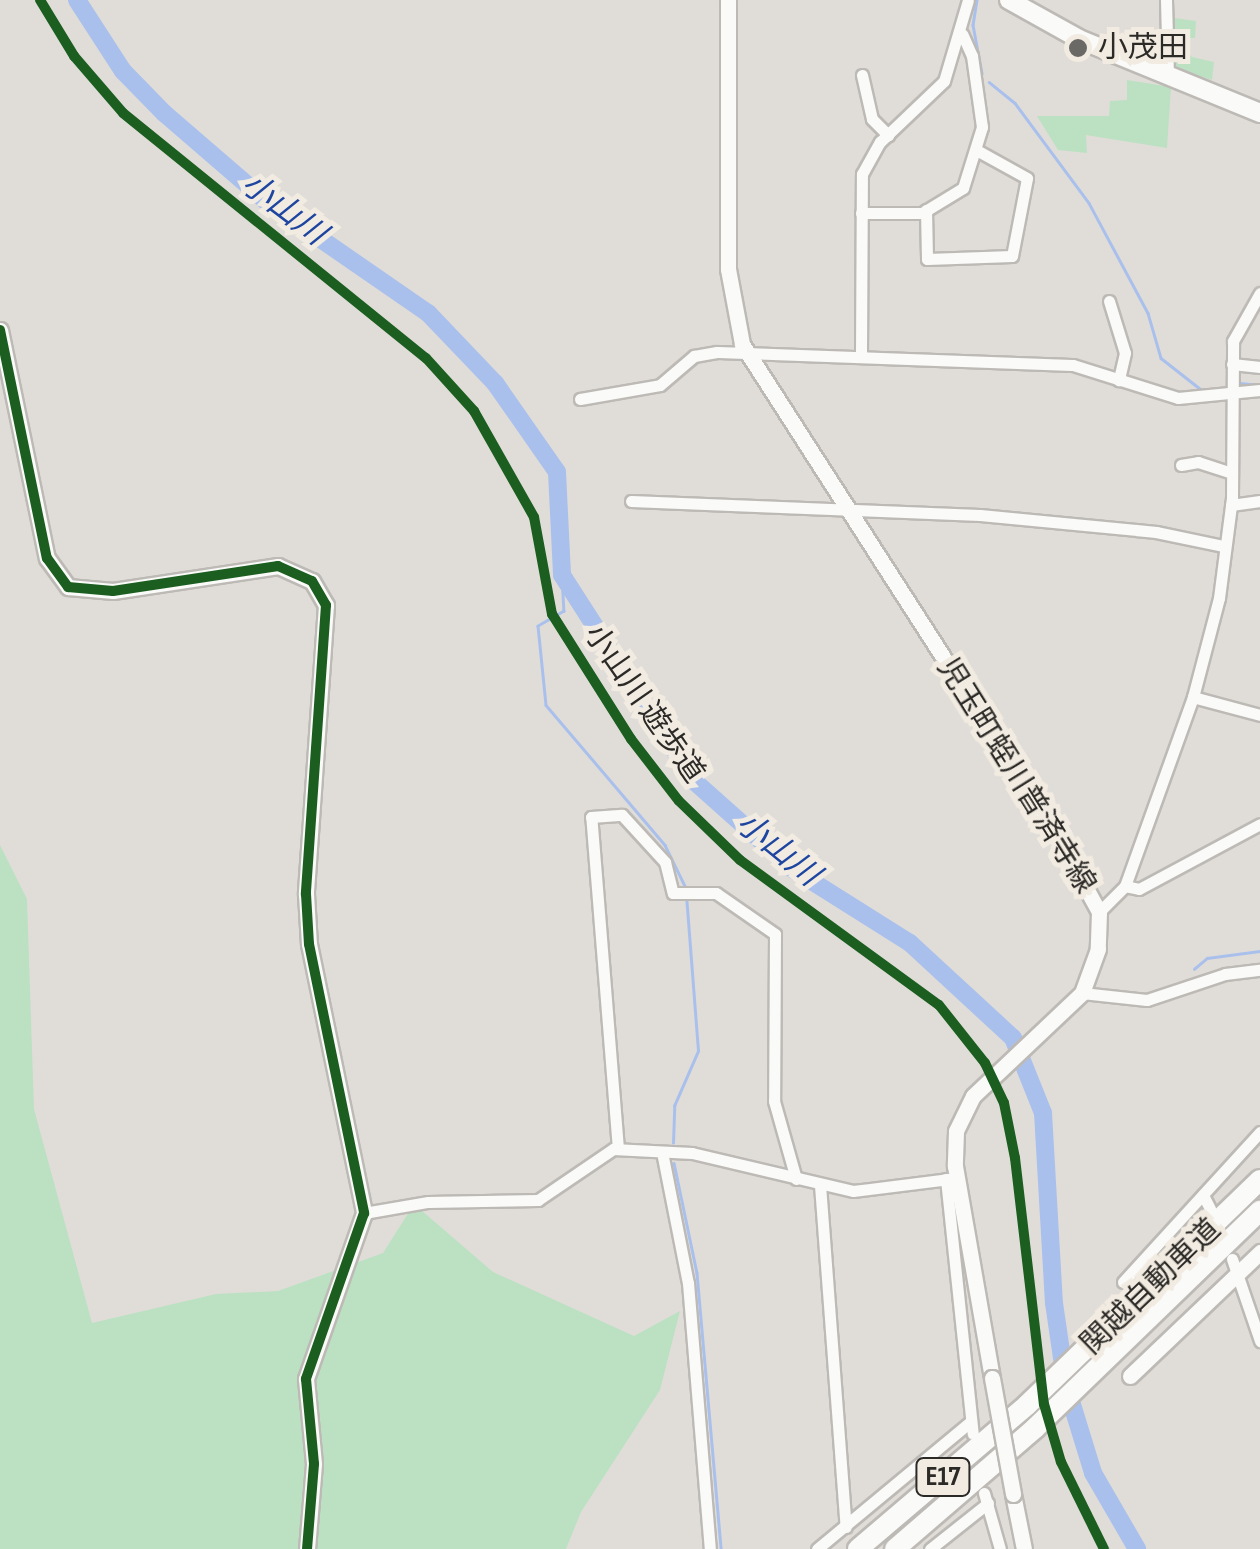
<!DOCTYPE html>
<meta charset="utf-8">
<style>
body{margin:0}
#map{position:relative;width:1260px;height:1549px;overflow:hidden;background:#e0ddd8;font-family:"Sofia Sans Condensed","Noto Sans JP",sans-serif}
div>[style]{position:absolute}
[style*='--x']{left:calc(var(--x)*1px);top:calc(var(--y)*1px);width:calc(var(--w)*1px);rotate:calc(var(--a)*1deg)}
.green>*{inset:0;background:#bbe1c2}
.stream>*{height:2.5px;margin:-1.25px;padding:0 1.25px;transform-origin:1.25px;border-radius:1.25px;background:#aac0ec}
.river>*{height:18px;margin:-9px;padding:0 9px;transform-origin:9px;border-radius:9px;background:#aac0ec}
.roads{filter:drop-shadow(2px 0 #bdbab6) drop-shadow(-2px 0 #bdbab6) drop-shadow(0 2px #bdbab6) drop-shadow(0 -2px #bdbab6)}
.street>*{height:11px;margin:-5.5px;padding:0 5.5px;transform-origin:5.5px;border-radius:5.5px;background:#fafaf9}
.secondary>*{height:15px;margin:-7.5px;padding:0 7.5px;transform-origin:7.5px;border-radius:7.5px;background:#fafaf9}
.primary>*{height:18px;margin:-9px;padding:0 9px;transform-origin:9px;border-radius:9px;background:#fafaf9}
.highway>*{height:20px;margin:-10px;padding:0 10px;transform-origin:10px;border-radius:10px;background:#fafaf9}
.bridges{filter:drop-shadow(2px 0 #bdbab6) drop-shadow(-2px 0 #bdbab6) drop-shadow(0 2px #bdbab6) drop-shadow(0 -2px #bdbab6)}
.secondary-bridge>*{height:15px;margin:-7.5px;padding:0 7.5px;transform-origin:7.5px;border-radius:7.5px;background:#fafaf9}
.cycleway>*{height:10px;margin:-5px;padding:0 5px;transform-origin:5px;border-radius:5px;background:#1b5e20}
.dots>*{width:28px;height:28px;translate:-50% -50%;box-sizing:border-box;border:5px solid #f1ebe1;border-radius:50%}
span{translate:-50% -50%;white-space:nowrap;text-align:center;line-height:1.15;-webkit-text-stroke:10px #f1ebe1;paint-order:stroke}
.shield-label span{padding:2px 8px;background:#f1ebe1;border:2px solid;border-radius:8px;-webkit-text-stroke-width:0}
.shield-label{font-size:28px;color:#2c2a27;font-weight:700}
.poi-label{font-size:30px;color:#2c2a27}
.left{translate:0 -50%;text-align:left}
.street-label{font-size:30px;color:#2c2a27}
.water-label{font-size:32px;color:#1e45a0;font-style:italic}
</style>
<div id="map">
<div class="green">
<i style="clip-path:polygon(1174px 18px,1196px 21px,1195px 38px,1186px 38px,1185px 48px,1192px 57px,1214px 62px,1212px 80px,1176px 68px)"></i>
<i style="clip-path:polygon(1127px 80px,1171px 87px,1167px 148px,1086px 135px,1087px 153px,1058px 150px,1037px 116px,1109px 116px,1110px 101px,1127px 100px)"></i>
<i style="clip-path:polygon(0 845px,27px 899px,34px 1109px,92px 1323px,216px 1294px,278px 1291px,383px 1253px,414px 1204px,493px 1272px,634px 1336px,680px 1311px,660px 1390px,581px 1512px,566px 1549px,0 1549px)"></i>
</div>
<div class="stream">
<i style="--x:977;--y:0;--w:25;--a:99"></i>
<i style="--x:973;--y:25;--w:49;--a:79.4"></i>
<i style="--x:989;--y:82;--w:33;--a:39"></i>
<i style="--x:1015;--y:103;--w:124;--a:53.5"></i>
<i style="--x:1089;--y:203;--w:125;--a:61.8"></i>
<i style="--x:1148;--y:313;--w:47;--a:73.9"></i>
<i style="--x:1161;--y:358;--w:53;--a:38.2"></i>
<i style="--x:1240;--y:383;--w:19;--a:6"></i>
<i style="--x:562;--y:575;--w:36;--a:87"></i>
<i style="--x:564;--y:611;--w:30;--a:150"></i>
<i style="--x:538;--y:626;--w:79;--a:84.2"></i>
<i style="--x:546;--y:705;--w:184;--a:49.6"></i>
<i style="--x:665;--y:845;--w:48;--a:64"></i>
<i style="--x:1194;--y:969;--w:17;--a:-40"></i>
<i style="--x:1207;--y:958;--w:53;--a:-7.5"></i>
<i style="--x:673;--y:1143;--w:37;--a:-88"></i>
<i style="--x:674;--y:1106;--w:60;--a:-66.4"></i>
<i style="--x:698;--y:1051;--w:155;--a:-94.4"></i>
<i style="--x:674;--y:1163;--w:112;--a:78.2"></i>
<i style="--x:697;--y:1273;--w:277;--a:85"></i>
</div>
<div class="river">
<i style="--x:77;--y:0;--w:85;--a:57.1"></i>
<i style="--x:123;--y:71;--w:59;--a:45.7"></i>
<i style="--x:164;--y:113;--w:136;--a:40.8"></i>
<i style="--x:267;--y:202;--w:196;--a:34.6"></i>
<i style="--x:428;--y:313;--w:97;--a:46.3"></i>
<i style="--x:495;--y:383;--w:108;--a:55.1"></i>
<i style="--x:557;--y:472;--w:103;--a:87.2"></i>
<i style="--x:562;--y:575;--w:245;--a:57.3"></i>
<i style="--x:694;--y:781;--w:134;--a:41.7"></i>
<i style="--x:794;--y:870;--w:137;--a:32.2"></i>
<i style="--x:910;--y:943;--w:140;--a:42.7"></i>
<i style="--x:1013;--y:1038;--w:81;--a:68.2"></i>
<i style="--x:1043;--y:1113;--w:190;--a:86.7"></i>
<i style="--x:1054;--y:1303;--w:83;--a:81.7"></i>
<i style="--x:1066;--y:1385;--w:92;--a:72.9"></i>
<i style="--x:1093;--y:1473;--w:88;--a:59.9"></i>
</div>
<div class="roads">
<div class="street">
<i style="--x:1166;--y:0;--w:78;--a:88.5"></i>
<i style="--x:862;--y:75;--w:45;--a:77.2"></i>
<i style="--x:872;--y:119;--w:23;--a:45"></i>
<i style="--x:926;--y:210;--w:49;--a:88.8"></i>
<i style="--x:927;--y:259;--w:85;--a:-2"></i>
<i style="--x:1012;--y:256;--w:79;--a:-79.1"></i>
<i style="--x:1027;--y:178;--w:56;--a:-151.1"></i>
<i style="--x:861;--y:213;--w:61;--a:0"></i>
<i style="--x:922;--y:213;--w:48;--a:-31.4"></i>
<i style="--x:963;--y:188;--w:64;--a:-72.7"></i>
<i style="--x:982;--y:127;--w:72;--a:-98"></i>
<i style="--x:972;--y:56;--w:24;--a:-114"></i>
<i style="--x:1109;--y:301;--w:54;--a:72.9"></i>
<i style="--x:1125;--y:353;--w:28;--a:103"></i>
<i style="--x:861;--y:354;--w:180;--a:-89.7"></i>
<i style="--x:862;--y:174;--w:37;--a:-61"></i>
<i style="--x:880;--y:142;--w:88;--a:-43.6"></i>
<i style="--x:944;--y:81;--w:84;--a:-73.5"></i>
<i style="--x:1232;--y:364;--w:28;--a:6"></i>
<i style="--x:580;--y:399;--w:81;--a:-9.9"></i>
<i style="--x:660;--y:385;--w:45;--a:-40.5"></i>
<i style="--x:694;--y:356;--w:23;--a:-10"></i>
<i style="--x:717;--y:352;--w:356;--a:2.1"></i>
<i style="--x:1073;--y:365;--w:110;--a:17.4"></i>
<i style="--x:1178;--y:398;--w:82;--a:-5.6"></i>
<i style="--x:1181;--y:465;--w:17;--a:-10"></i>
<i style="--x:1198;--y:462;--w:36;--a:18"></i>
<i style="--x:631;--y:501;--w:349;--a:2.3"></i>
<i style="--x:980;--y:515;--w:177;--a:5.5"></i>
<i style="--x:1156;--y:532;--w:68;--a:11.8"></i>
<i style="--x:1231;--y:505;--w:29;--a:-8"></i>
<i style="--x:1193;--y:697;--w:69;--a:15"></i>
<i style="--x:1125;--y:886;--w:14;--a:12"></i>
<i style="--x:1139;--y:889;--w:137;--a:-28.2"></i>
<i style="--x:1099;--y:912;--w:37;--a:-45"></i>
<i style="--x:1125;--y:886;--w:201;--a:-70.2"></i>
<i style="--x:1193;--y:697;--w:102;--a:-75.3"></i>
<i style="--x:1219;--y:598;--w:101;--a:-82.6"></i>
<i style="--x:1232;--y:498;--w:157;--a:-89.6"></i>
<i style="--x:1233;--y:341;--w:55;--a:-60.6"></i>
<i style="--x:1082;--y:993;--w:65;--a:6.1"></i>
<i style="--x:1147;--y:1000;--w:82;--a:-18.4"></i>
<i style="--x:1225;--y:974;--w:35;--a:-7"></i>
<i style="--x:618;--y:1149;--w:333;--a:-94.6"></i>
<i style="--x:591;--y:817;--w:31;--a:-4"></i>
<i style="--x:622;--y:815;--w:64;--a:47.5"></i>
<i style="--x:665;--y:862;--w:32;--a:76"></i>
<i style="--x:673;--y:893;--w:43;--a:0"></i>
<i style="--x:716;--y:893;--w:72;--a:34.8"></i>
<i style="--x:775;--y:934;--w:167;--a:90.3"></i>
<i style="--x:774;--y:1101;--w:81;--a:74.2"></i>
<i style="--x:662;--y:1152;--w:134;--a:78.8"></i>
<i style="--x:688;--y:1283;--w:267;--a:85.3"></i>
<i style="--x:946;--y:1179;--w:256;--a:84"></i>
<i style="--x:820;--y:1185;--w:343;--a:85.7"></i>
<i style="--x:1203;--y:1195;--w:16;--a:63"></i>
<i style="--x:364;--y:1213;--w:65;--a:-9.8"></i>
<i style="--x:428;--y:1202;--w:110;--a:-1"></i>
<i style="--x:538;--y:1200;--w:91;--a:-34.2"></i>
<i style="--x:613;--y:1149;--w:79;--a:2.9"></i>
<i style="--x:692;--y:1153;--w:165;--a:13.3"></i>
<i style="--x:853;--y:1191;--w:105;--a:-7.1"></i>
<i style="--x:1232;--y:1259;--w:87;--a:71.1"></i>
<i style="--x:1123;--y:1282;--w:203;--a:-47.6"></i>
<i style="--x:984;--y:1493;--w:58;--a:74.1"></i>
<i style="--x:817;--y:1549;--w:197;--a:-39.7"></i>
<i style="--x:930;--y:1549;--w:74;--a:-38.4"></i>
</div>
<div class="secondary">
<i style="--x:728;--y:0;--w:269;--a:90"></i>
<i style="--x:728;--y:269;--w:76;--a:79.4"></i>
<i style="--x:742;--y:344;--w:581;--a:57.29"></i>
<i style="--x:1056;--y:833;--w:90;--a:61.4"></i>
<i style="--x:1099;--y:912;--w:37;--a:92"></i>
<i style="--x:1098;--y:949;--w:47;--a:110"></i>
<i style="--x:1082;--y:993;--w:150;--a:136.6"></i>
<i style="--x:973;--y:1096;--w:39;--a:116"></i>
<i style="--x:956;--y:1131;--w:35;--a:92"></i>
<i style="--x:955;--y:1166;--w:215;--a:80.1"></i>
<i style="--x:0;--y:330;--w:233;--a:78.4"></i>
<i style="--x:47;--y:558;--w:36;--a:54"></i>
<i style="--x:68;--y:587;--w:45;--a:5.1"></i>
<i style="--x:113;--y:591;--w:167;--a:-8.6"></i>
<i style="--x:278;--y:566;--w:37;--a:24"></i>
<i style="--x:312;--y:581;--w:28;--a:60"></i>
<i style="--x:326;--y:605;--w:290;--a:94"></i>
<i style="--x:306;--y:894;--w:50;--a:86.6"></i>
<i style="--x:309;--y:944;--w:275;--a:78.4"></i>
<i style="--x:364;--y:1213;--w:176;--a:109.3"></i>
<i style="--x:306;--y:1379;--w:85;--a:84.6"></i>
<i style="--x:314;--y:1464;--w:85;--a:94.7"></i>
<i style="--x:1130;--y:1376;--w:180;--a:-43.6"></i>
<i style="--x:1013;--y:1494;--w:56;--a:78.7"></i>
</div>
<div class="primary">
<i style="--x:1009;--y:0;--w:80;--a:29.1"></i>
<i style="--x:1079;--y:39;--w:196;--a:22.2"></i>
</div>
<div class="highway">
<i style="--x:858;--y:1549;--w:222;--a:-40.4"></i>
<i style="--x:1027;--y:1405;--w:324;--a:-44"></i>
<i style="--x:895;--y:1549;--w:185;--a:-40.8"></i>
<i style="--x:1035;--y:1428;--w:313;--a:-44"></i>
</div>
</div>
<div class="bridges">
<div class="secondary-bridge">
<i style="--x:992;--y:1378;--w:118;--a:79.7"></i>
</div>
</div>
<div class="cycleway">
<i style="--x:40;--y:0;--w:66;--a:58.7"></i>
<i style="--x:74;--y:56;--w:75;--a:49.3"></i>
<i style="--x:123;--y:113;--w:390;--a:39"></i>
<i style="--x:426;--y:358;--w:72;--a:47.8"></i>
<i style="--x:474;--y:411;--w:122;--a:60.5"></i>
<i style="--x:534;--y:517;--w:99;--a:79.5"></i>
<i style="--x:552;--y:614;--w:148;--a:57.7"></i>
<i style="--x:631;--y:739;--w:78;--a:52.3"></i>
<i style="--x:679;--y:801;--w:85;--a:44"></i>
<i style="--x:740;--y:860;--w:246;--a:36.1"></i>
<i style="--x:939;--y:1005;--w:74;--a:51.6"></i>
<i style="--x:985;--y:1063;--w:44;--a:64.6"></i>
<i style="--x:1004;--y:1103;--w:56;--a:78.7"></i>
<i style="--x:1015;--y:1158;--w:248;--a:83.3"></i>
<i style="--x:1044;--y:1404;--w:60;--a:73.7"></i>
<i style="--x:1061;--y:1462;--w:97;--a:63.7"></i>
<i style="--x:0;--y:330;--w:233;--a:78.4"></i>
<i style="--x:47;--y:558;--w:36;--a:54"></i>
<i style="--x:68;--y:587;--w:45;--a:5.1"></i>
<i style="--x:113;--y:591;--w:167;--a:-8.6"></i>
<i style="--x:278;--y:566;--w:37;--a:24"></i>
<i style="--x:312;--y:581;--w:28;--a:60"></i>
<i style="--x:326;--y:605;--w:290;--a:94"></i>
<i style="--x:306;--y:894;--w:50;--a:86.6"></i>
<i style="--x:309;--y:944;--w:275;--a:78.4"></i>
<i style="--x:364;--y:1213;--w:176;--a:109.3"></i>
<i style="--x:306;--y:1379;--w:85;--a:84.6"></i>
<i style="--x:314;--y:1464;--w:85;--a:94.7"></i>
</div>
<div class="dots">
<i style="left:1078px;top:48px;background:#6b6965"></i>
</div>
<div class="shield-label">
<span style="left:943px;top:1477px">E17</span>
</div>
<div class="poi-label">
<span class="left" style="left:1098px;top:48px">小茂田</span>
</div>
<div class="street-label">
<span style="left:644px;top:704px;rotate:55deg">小山川 遊歩道</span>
<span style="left:1016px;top:776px;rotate:58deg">児玉町蛭川普済寺線</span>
<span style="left:1151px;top:1287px;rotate:-44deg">関越自動車道</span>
</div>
<div class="water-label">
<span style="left:283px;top:210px;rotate:37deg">小山川</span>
<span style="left:777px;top:850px;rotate:39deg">小山川</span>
</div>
</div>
